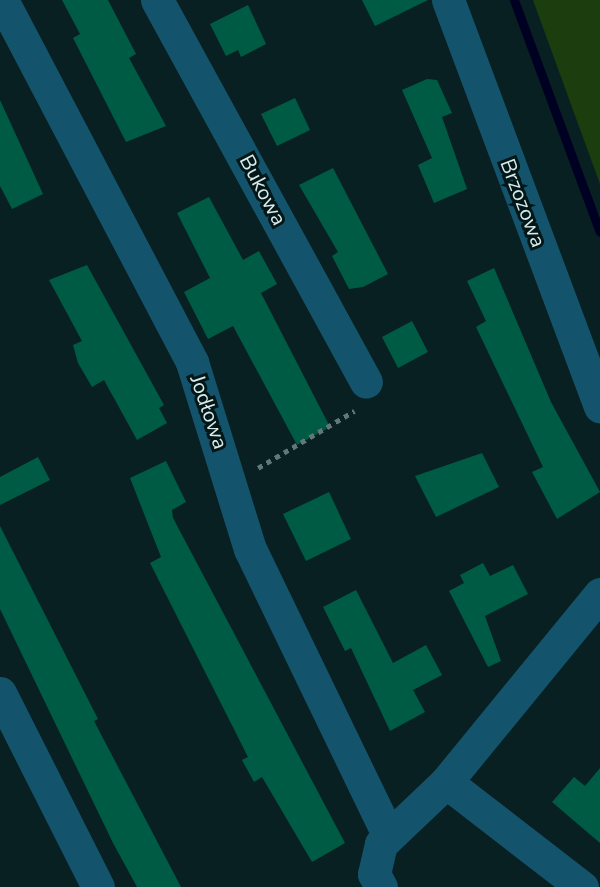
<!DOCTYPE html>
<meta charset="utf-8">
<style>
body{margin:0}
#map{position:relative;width:600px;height:887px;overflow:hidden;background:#082021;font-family:"Nunito Sans",sans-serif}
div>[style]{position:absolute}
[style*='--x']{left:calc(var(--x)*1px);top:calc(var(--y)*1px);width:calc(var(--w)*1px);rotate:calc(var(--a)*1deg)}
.green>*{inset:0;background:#1c3e0f}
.stream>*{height:9px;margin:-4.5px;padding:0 4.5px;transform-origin:4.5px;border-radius:4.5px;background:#002}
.building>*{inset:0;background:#005b44}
.path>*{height:4.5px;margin-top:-2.25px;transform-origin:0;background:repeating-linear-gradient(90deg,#637778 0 5px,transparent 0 10px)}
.minor>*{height:33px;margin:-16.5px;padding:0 16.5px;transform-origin:16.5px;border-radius:16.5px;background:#14536c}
span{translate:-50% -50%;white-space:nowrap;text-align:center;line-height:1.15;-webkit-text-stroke:6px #011718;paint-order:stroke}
.street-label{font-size:21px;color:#dbe9e9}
</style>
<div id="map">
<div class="green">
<i style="clip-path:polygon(533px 0,600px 0,600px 184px)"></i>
</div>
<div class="stream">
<i style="--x:514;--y:0;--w:247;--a:69.7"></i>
</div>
<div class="building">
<i style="clip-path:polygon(62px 0,108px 0,136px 54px,129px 58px,166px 126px,126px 142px,73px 38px,80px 34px)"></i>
<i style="clip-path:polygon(362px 0,428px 0,375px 26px)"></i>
<i style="clip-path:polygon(248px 5px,266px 44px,241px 57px,238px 50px,226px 56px,210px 24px)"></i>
<i style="clip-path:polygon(427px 79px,437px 80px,452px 113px,442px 117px,467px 189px,434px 203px,418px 165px,432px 158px,402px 90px)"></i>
<i style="clip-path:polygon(295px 98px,310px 130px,277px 146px,261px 114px)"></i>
<i style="clip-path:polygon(0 100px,43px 194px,12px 209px,0 186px)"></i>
<i style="clip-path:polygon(333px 168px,388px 274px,363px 287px,349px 289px,332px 256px,338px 252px,299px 185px)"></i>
<i style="clip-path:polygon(209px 197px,243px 260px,259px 251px,277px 284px,261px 293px,330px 427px,297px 445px,233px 326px,208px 339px,184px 292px,210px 278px,177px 213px)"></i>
<i style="clip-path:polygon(87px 265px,164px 405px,159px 408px,167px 423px,137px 440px,104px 380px,92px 387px,78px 363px,73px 345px,82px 341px,49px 280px)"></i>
<i style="clip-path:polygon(494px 268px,551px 402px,600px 492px,557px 519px,532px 472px,543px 467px,476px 327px,486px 321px,467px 281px)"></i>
<i style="clip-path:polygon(412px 321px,428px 352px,398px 368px,382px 337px)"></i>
<i style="clip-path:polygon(482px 453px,499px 487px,436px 517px,415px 476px)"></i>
<i style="clip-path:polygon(38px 457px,50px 480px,0 505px,0 477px)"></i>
<i style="clip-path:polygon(166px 461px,186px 502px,172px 510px,173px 518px,345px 843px,312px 862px,262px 777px,254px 782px,242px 760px,248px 757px,150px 563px,161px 557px,130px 478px)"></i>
<i style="clip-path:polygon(329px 492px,351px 539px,306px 561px,283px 514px)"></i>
<i style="clip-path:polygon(0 526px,98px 719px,94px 721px,181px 887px,137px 887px,113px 843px,0 609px)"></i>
<i style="clip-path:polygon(483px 563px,490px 576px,513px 565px,528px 594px,485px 616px,501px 661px,488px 667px,449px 591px,464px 583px,460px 575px)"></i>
<i style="clip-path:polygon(356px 590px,393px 663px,426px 645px,442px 675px,413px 690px,425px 712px,390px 731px,351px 648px,345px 651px,323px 607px)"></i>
<i style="clip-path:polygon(600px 768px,600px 843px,552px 802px,574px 777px,585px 786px)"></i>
</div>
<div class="path">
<i style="--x:258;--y:468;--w:112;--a:-30.7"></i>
</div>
<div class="minor">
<i style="--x:2;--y:0;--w:409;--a:62.3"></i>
<i style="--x:192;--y:362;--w:196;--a:72.8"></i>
<i style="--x:250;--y:549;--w:318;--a:64.2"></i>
<i style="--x:157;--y:0;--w:435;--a:61.3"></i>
<i style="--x:448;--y:0;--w:434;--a:69.5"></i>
<i style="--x:0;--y:693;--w:217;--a:63.2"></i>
<i style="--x:446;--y:782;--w:243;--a:-50.7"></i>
<i style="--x:381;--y:887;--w:15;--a:-118"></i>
<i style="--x:374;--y:874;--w:31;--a:-77"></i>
<i style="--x:381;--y:844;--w:90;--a:-43.6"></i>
<i style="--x:446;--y:782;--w:172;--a:37.7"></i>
</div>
<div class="street-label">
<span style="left:263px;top:190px;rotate:62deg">Bukowa</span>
<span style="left:523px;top:203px;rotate:69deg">Brzozowa</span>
<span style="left:209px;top:412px;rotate:71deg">Jodłowa</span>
</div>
</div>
